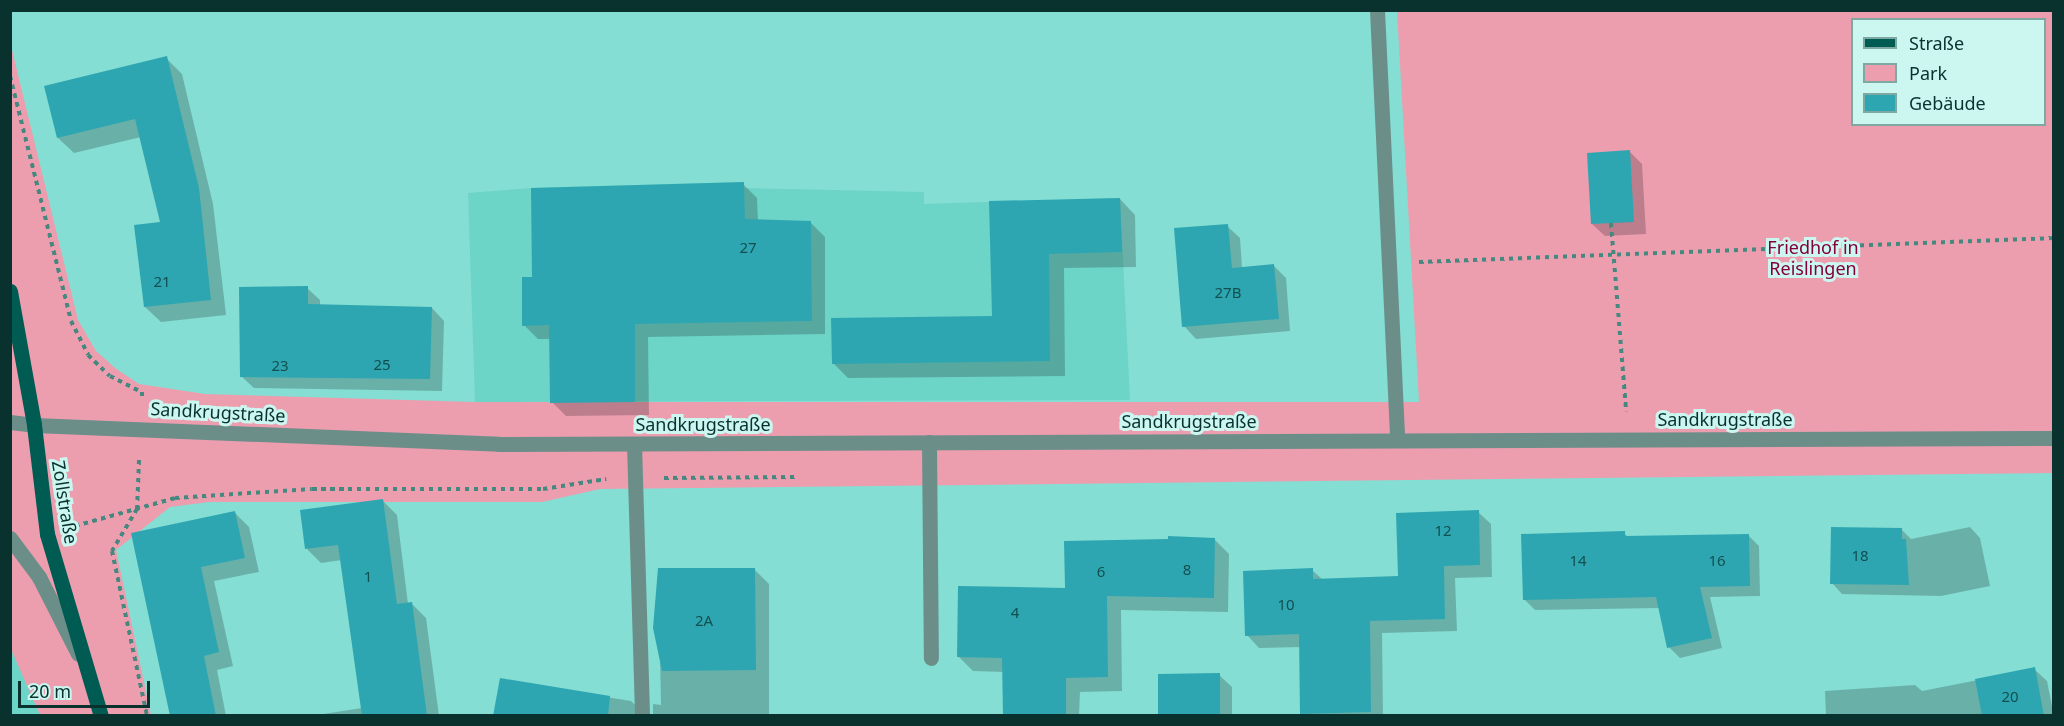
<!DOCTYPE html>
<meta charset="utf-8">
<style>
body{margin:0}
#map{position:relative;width:2064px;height:726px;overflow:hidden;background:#84ded3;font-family:"Noto Sans",sans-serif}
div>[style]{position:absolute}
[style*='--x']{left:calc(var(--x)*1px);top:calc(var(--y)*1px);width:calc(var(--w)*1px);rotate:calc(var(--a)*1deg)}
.built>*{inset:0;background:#6dd4c8}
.green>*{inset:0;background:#ec9eaf}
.shadow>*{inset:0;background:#0003}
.building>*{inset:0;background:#2ea6b2}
.path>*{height:4px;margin-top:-2px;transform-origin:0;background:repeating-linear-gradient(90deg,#468880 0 4.5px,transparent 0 9px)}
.minor>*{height:15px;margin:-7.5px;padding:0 7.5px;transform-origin:7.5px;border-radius:7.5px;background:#6b8e89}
.major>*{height:15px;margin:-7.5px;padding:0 7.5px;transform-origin:7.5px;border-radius:7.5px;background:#005b53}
span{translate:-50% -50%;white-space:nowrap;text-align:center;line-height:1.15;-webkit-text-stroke:6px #ccf6f0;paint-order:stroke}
.number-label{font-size:15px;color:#124f4f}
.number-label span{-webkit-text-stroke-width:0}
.park-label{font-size:18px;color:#84003a}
.street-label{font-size:18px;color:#09322e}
.frame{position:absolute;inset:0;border:12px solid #09322e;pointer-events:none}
.legend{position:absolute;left:1851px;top:18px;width:195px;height:108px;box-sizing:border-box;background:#ccf6f0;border:2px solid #7ea8a2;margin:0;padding:8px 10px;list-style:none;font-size:18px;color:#09322e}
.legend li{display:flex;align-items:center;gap:12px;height:30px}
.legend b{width:30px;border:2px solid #7ea8a2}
.scale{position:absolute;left:18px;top:681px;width:132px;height:27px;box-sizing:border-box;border:3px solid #09322e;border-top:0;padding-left:8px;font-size:18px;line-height:21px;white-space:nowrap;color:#09322e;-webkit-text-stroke:4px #ccf6f0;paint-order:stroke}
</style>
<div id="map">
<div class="built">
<i style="clip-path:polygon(744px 182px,744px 188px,924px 192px,924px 204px,1120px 198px,1130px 400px,475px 402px,468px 193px,531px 188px)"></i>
<i style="clip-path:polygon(11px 647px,40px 715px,11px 715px)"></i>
</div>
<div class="green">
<i style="clip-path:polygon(evenodd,1397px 11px,2053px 11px,2053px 473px,600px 489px,542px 502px,209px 502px,170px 507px,116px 550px,151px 715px,40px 715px,10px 647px,10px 42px,78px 320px,96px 351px,115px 368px,139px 384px,205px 394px,475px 402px,1419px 402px,1397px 11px,1852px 20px,2044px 20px,2044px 124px,1852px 124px,1852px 20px)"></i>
</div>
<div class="shadow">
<i style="clip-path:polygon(166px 58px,182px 74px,213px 204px,226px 315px,161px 322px,145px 307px,162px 223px,141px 137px,74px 153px,58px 138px)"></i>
<i style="clip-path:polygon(1629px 151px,1642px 164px,1646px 234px,1605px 236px,1592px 224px)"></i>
<i style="clip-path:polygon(743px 184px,757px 198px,758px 221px,811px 223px,825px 237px,825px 334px,648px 337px,649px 415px,566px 416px,552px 402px,551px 339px,538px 339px,524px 325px,534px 278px)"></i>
<i style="clip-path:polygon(1120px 199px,1135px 215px,1136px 267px,1064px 268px,1065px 376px,848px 378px,833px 363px,993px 317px,990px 203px)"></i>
<i style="clip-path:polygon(1227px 226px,1240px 238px,1242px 268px,1274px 266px,1286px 278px,1290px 331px,1196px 339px,1184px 326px)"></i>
<i style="clip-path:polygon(307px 288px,320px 300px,320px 305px,432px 308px,444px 321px,442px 391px,254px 388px,241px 376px)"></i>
<i style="clip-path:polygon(383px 501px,397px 515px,408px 604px,411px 603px,426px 618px,439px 716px,310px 716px,362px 708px,342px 560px,321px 563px,307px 549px)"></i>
<i style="clip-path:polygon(1478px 512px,1491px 524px,1492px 577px,1455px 578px,1457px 631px,1382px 633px,1383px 716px,1304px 716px,1302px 713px,1300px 647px,1259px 648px,1247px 635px,1312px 570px,1323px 580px,1399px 577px)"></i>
<i style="clip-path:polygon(235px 513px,249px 527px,259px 572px,214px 581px,233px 666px,217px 670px,226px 716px,172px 716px,133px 534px)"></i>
<i style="clip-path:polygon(1970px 527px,1980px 538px,1990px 586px,1941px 596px,1842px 594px,1832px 583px,1902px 530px,1911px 539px)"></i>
<i style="clip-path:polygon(1624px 533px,1628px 537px,1748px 535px,1759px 546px,1760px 596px,1710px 597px,1722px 648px,1680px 658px,1669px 647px,1660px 608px,1535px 610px,1524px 599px)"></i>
<i style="clip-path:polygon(1214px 539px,1229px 554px,1228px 612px,1121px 610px,1122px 691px,1080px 692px,1079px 716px,1004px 716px,1004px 672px,973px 671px,959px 657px,1066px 590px)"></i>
<i style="clip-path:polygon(755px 570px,769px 584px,769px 716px,653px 716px,653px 704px,661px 705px,660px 657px)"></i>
<i style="clip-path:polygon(2034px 669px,2047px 681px,2054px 716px,1826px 716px,1825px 691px,1915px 685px,1922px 691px)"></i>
<i style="clip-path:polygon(1219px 675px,1232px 687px,1232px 716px,1160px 716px)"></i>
<i style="clip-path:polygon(501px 680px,631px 701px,646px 715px,495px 716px)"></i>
</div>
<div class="building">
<i style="clip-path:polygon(167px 56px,199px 188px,211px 300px,144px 307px,134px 225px,160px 222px,135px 119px,57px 138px,44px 86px)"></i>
<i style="clip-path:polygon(1630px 150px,1634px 222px,1591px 224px,1587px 153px)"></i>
<i style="clip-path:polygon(744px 182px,745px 219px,811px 221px,812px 321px,635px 324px,635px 402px,550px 403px,549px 325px,522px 326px,522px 277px,532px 277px,531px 188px)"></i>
<i style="clip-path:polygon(1120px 198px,1122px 252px,1049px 254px,1050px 361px,832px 364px,831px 318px,992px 316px,989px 201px)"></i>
<i style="clip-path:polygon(1228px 224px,1232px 268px,1274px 264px,1279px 319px,1182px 327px,1174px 228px)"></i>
<i style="clip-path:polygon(308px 286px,308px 304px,432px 307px,430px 379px,240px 377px,239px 287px)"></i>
<i style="clip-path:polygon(383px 499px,397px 604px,412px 602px,427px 716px,362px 716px,338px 545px,305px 549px,300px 510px)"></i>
<i style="clip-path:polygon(1479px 510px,1480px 565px,1444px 566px,1445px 619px,1370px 621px,1371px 712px,1300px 714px,1299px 634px,1245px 636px,1243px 571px,1313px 568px,1313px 579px,1398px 576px,1396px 513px)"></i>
<i style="clip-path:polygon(235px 511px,245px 558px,201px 567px,219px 652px,204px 656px,216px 716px,170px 716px,131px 533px)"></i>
<i style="clip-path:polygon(1831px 527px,1902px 528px,1902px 539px,1906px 539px,1909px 585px,1830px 584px)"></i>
<i style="clip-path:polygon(1625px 531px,1625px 536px,1749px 534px,1750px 586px,1700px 587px,1712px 638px,1667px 648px,1656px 597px,1523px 600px,1521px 534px)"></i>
<i style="clip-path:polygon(1168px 536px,1215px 538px,1214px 598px,1107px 596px,1108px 677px,1066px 678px,1066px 716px,1003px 716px,1002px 658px,957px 657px,958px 586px,1065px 588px,1064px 541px,1168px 539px)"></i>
<i style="clip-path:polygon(658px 568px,755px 568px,756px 670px,662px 671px,653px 628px)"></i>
<i style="clip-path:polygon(2035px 667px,2044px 716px,1982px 716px,1975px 679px)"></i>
<i style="clip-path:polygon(1220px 673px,1220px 716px,1158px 716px,1158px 674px)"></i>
<i style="clip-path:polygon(500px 678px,610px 696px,608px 716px,493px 716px)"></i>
</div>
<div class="path">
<i style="--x:10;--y:76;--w:252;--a:76"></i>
<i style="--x:71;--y:321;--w:38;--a:63"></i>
<i style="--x:88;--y:355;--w:30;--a:44"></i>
<i style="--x:110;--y:376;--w:36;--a:27"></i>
<i style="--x:142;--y:392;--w:6;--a:90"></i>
<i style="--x:1611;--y:223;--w:189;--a:85.4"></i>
<i style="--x:1419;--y:262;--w:635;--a:-2.16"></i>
<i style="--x:139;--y:460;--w:49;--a:92.3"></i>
<i style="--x:137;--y:509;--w:49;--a:120.8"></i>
<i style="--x:112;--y:551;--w:169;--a:78"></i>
<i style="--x:664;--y:478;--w:131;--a:-0.4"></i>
<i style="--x:75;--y:526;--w:104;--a:-15.6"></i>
<i style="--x:175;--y:498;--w:137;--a:-3.8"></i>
<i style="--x:312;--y:489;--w:231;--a:0"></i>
<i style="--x:543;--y:489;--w:64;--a:-9"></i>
</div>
<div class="minor">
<i style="--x:1377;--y:10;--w:429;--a:87.3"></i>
<i style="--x:10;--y:422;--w:24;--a:7"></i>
<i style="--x:34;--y:425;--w:465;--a:2.3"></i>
<i style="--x:499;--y:444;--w:1555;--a:-0.22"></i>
<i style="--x:929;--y:442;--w:216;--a:89.5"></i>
<i style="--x:634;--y:444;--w:272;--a:88.3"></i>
<i style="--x:10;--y:538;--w:49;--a:53.4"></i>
<i style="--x:39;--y:577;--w:86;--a:63.1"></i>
</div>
<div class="major">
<i style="--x:10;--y:291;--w:136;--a:79.8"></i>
<i style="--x:34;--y:425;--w:110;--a:83.2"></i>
<i style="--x:47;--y:534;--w:190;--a:73.5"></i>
</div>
<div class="number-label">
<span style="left:748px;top:248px">27</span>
<span style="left:162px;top:282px">21</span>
<span style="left:1228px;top:293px">27B</span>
<span style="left:382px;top:365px">25</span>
<span style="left:280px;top:366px">23</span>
<span style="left:1443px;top:531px">12</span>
<span style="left:1860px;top:556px">18</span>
<span style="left:1578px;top:561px">14</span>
<span style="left:1717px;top:561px">16</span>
<span style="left:1187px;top:570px">8</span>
<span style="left:1101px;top:572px">6</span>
<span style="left:368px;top:577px">1</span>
<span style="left:1286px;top:605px">10</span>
<span style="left:1015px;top:613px">4</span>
<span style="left:704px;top:621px">2A</span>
<span style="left:2010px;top:697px">20</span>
</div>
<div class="park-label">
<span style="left:1813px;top:258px">Friedhof in<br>Reislingen</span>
</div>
<div class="street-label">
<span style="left:218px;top:412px;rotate:3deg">Sandkrugstraße</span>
<span style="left:1725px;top:419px">Sandkrugstraße</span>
<span style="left:1189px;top:421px">Sandkrugstraße</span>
<span style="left:703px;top:424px">Sandkrugstraße</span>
<span style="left:65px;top:502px;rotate:81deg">Zollstraße</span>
</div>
<div class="frame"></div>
<ul class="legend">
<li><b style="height:8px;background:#005b53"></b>Straße</li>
<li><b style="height:16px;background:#ec9eaf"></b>Park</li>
<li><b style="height:16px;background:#2ea6b2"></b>Gebäude</li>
</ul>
<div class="scale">20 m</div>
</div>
